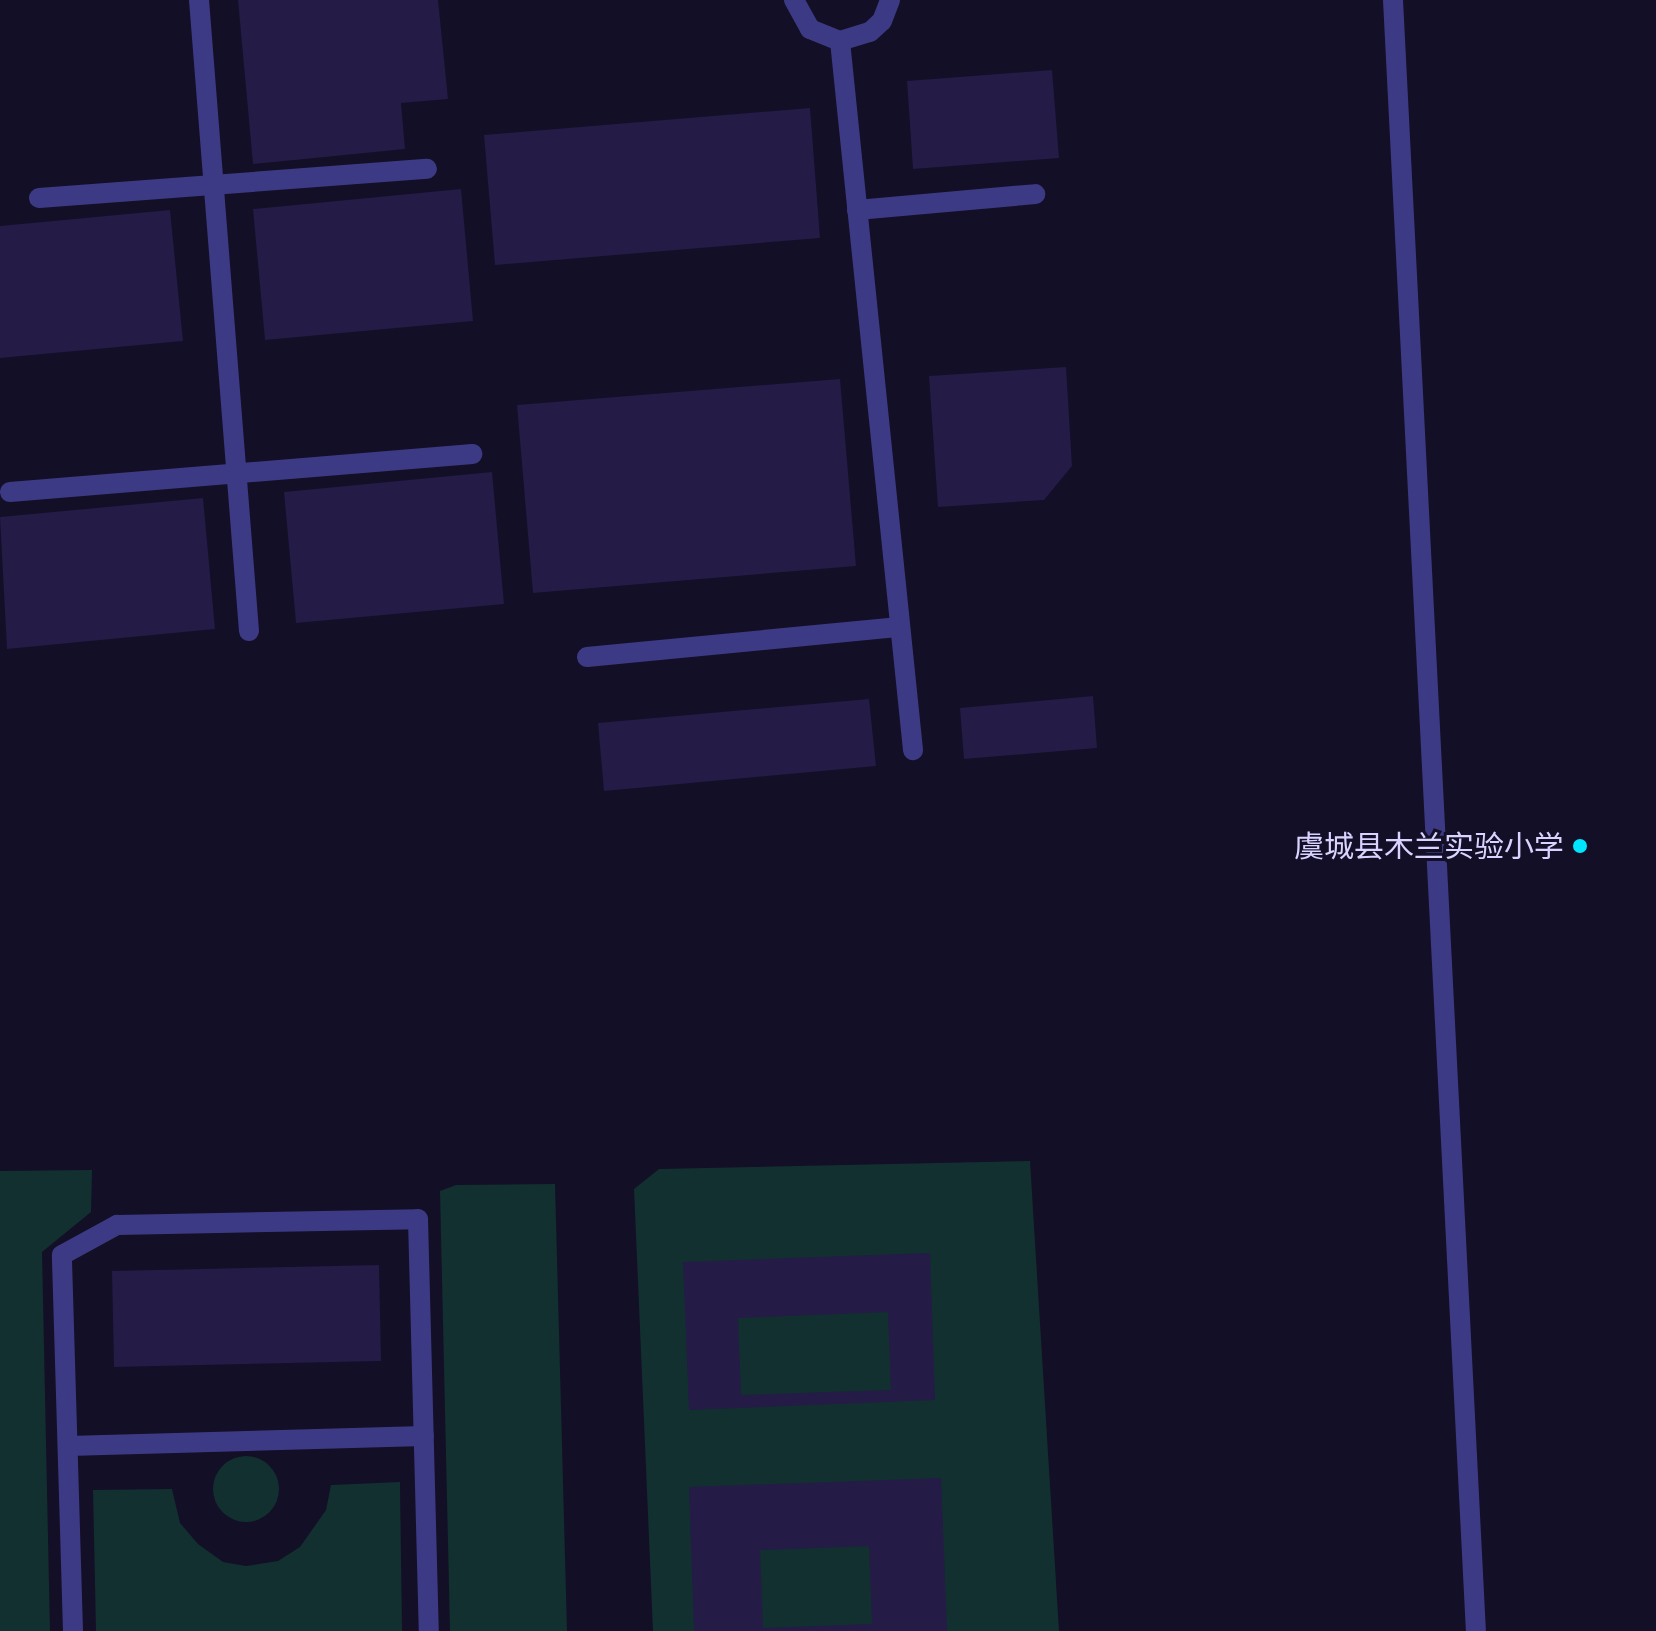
<!DOCTYPE html>
<meta charset="utf-8">
<style>
body{margin:0}
#map{position:relative;width:1656px;height:1631px;overflow:hidden;background:#130f26;font-family:Mulish,"Noto Sans SC",sans-serif}
div>[style]{position:absolute}
[style*='--x']{left:calc(var(--x)*1px);top:calc(var(--y)*1px);width:calc(var(--w)*1px);rotate:calc(var(--a)*1deg)}
.green>*{inset:0;background:#12302f}
.round{border-radius:50%}
.building>*{inset:0;background:#241b47}
.minor>*{height:20px;margin:-10px;padding:0 10px;transform-origin:10px;border-radius:10px;background:#3d3a85}
.dots>*{width:22px;height:22px;translate:-50% -50%;box-sizing:border-box;border:4px solid #130f26;border-radius:50%}
span{translate:-50% -50%;white-space:nowrap;text-align:center;line-height:1.15;-webkit-text-stroke:6px #130f26;paint-order:stroke}
.poi-label{font-size:30px;color:#d9d4ff}
.right{translate:-100% -50%;text-align:right}
</style>
<div id="map">
<div class="green">
<i style="clip-path:polygon(1030px 1161px,1059px 1631px,653px 1631px,634px 1189px,659px 1169px)"></i>
<i style="clip-path:polygon(92px 1170px,91px 1212px,42px 1252px,50px 1631px,0 1631px,0 1171px)"></i>
<i style="clip-path:polygon(555px 1184px,567px 1631px,450px 1631px,440px 1191px,456px 1185px)"></i>
<i class="round" style="left:213px;top:1456px;width:66px;height:66px"></i>
<i style="clip-path:polygon(400px 1482px,402px 1631px,96px 1631px,93px 1490px,172px 1489px,180px 1523px,198px 1544px,223px 1562px,246px 1566px,278px 1561px,300px 1547px,326px 1510px,331px 1485px)"></i>
</div>
<div class="building">
<i style="clip-path:polygon(238px 0,438px 0,448px 99px,401px 103px,405px 149px,253px 164px)"></i>
<i style="clip-path:polygon(1052px 70px,1059px 158px,913px 169px,907px 81px)"></i>
<i style="clip-path:polygon(810px 108px,820px 238px,495px 265px,484px 135px)"></i>
<i style="clip-path:polygon(461px 189px,473px 321px,265px 340px,253px 209px)"></i>
<i style="clip-path:polygon(170px 210px,183px 341px,0 358px,0 226px)"></i>
<i style="clip-path:polygon(1066px 367px,1072px 466px,1044px 500px,938px 507px,929px 376px)"></i>
<i style="clip-path:polygon(840px 379px,856px 566px,533px 593px,517px 405px)"></i>
<i style="clip-path:polygon(492px 472px,504px 604px,296px 623px,284px 492px)"></i>
<i style="clip-path:polygon(203px 498px,215px 629px,7px 649px,0 517px)"></i>
<i style="clip-path:polygon(1093px 696px,1097px 748px,964px 759px,960px 708px)"></i>
<i style="clip-path:polygon(869px 699px,876px 766px,604px 791px,598px 723px)"></i>
<i style="clip-path:polygon(evenodd,930px 1253px,935px 1400px,689px 1410px,683px 1262px,930px 1253px,888px 1312px,891px 1390px,741px 1395px,738px 1318px,888px 1312px)"></i>
<i style="clip-path:polygon(379px 1265px,381px 1361px,114px 1367px,112px 1271px)"></i>
<i style="clip-path:polygon(evenodd,941px 1478px,947px 1631px,694px 1631px,689px 1487px,941px 1478px,869px 1546px,872px 1624px,763px 1628px,760px 1550px,869px 1546px)"></i>
</div>
<div class="minor">
<i style="--x:199;--y:0;--w:633;--a:85.47"></i>
<i style="--x:794;--y:0;--w:33;--a:61"></i>
<i style="--x:810;--y:29;--w:32;--a:22"></i>
<i style="--x:840;--y:41;--w:31;--a:-17"></i>
<i style="--x:870;--y:32;--w:16;--a:-43"></i>
<i style="--x:882;--y:21;--w:22;--a:-69"></i>
<i style="--x:1393;--y:0;--w:1633;--a:87.09"></i>
<i style="--x:840;--y:41;--w:713;--a:84.12"></i>
<i style="--x:39;--y:198;--w:389;--a:-4.3"></i>
<i style="--x:857;--y:210;--w:179;--a:-5.1"></i>
<i style="--x:10;--y:492;--w:464;--a:-4.7"></i>
<i style="--x:587;--y:657;--w:314;--a:-5.5"></i>
<i style="--x:68;--y:1446;--w:356;--a:-1.6"></i>
<i style="--x:73;--y:1631;--w:376;--a:-91.7"></i>
<i style="--x:62;--y:1255;--w:63;--a:-28.6"></i>
<i style="--x:117;--y:1225;--w:301;--a:-1.1"></i>
<i style="--x:418;--y:1219;--w:412;--a:88.5"></i>
</div>
<div class="dots">
<i style="left:1580px;top:846px;background:#00e5ff"></i>
</div>
<div class="poi-label">
<span class="right" style="left:1564px;top:846px">虞城县木兰实验小学</span>
</div>
</div>
